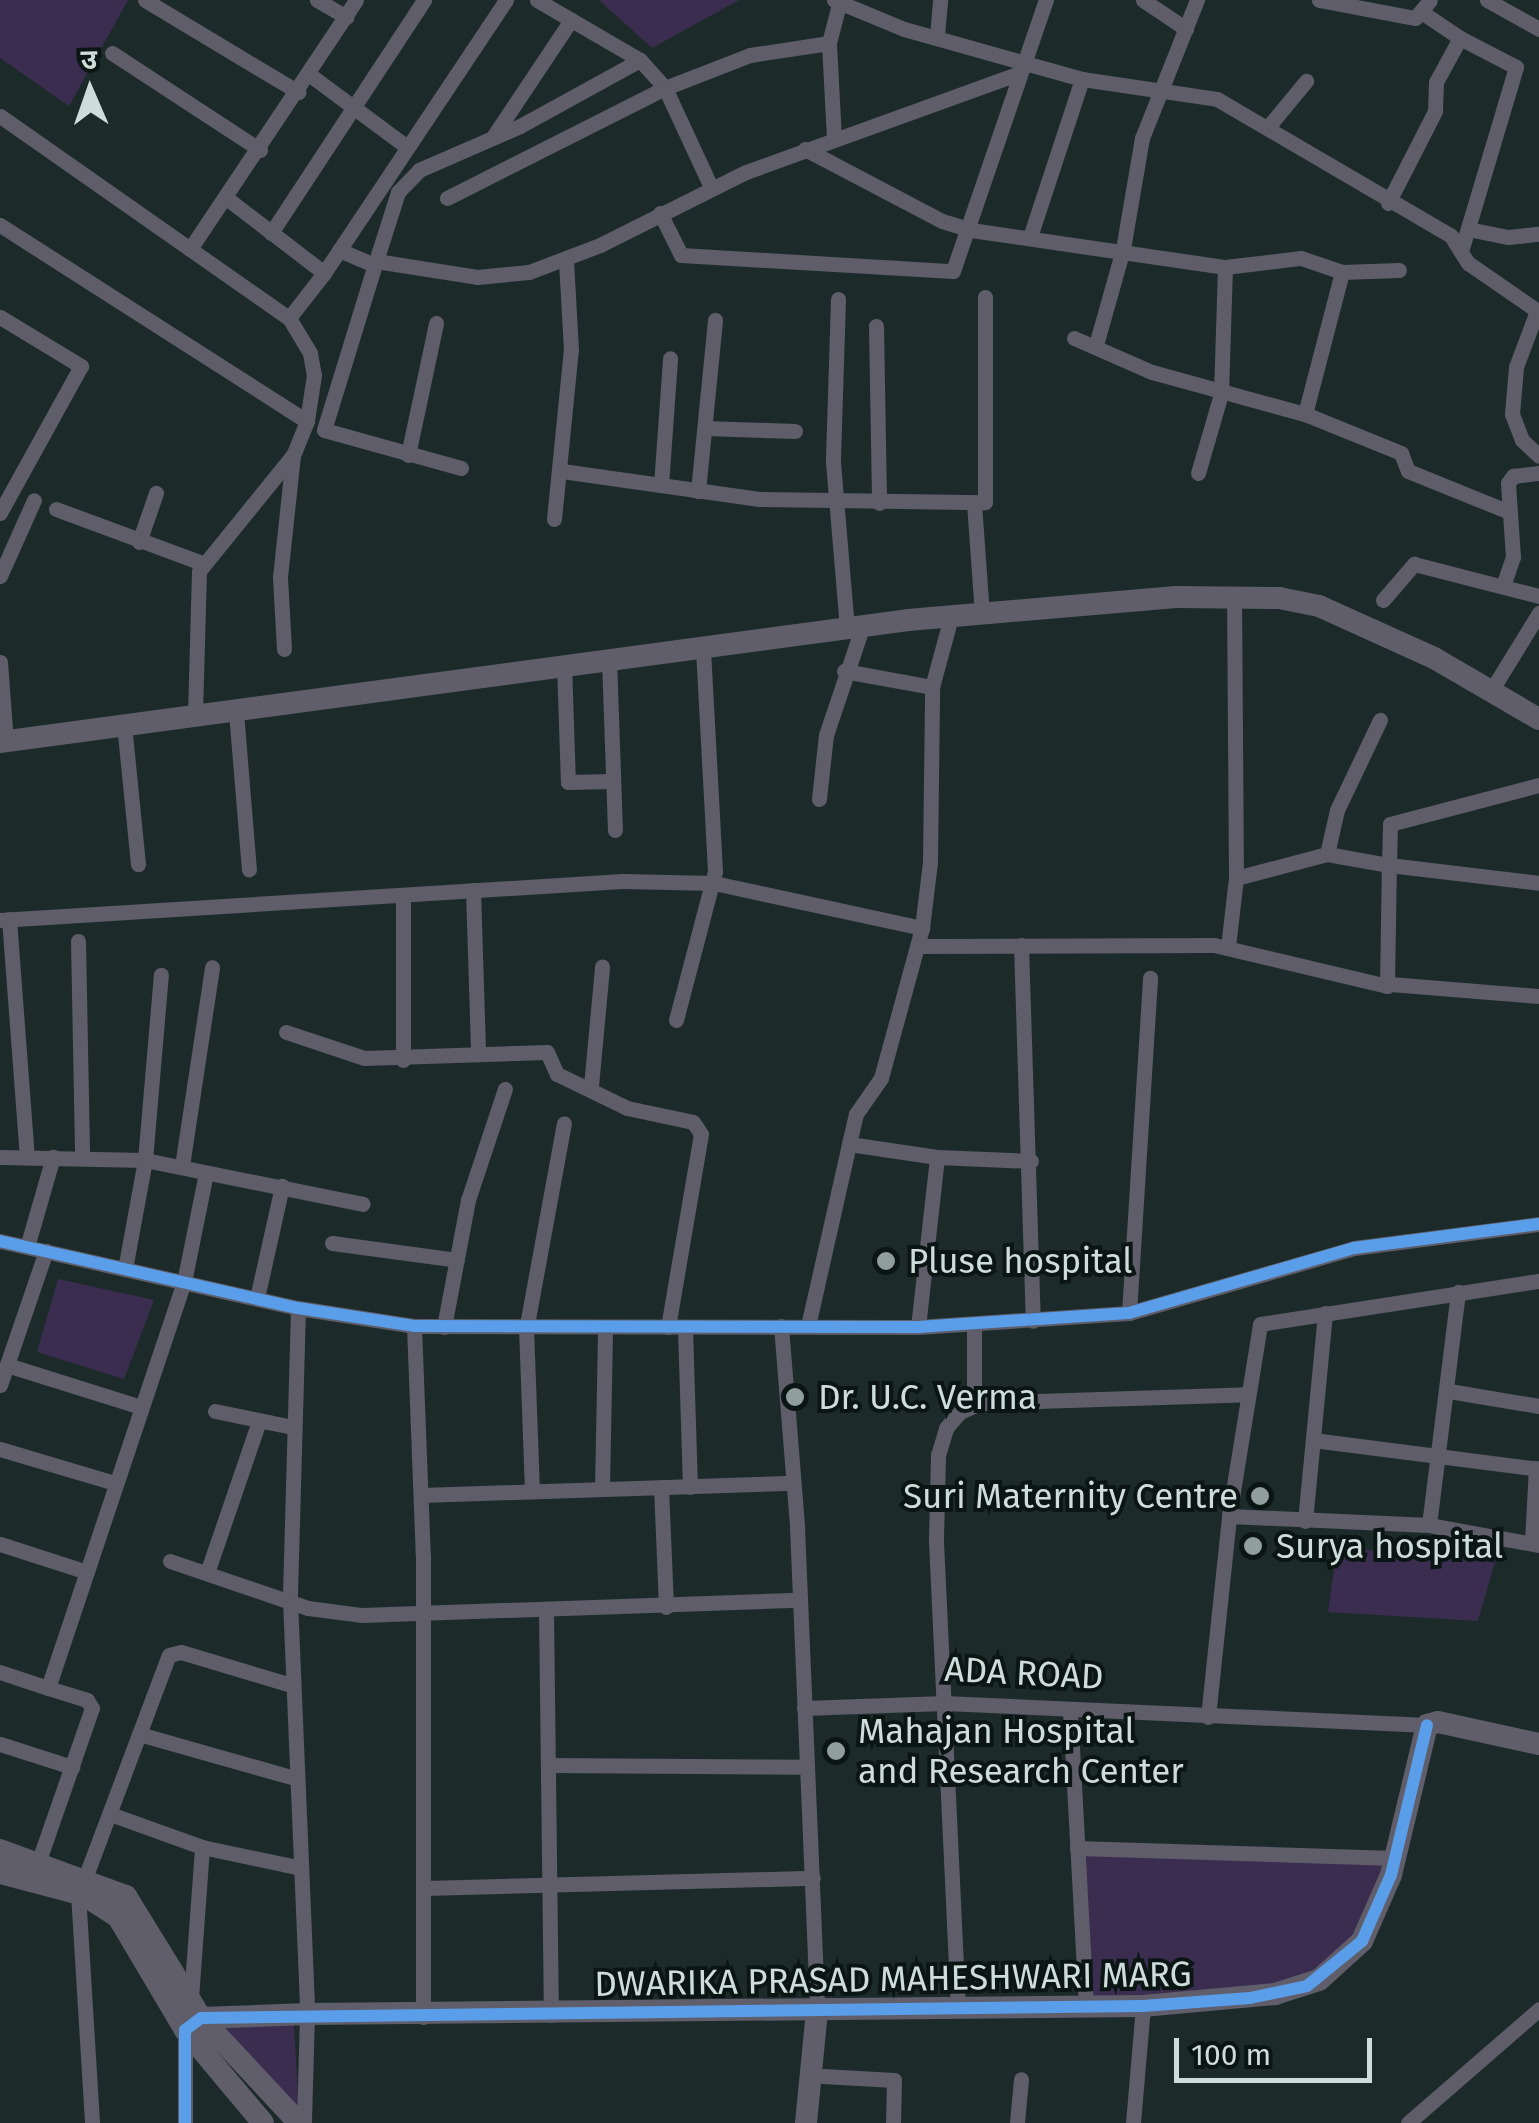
<!DOCTYPE html>
<meta charset="utf-8">
<style>
body{margin:0}
#map{position:relative;width:1539px;height:2123px;overflow:hidden;background:#1c2b29;font-family:"Fira Sans","Noto Sans Devanagari",sans-serif}
div>[style]{position:absolute}
[style*='--x']{left:calc(var(--x)*1px);top:calc(var(--y)*1px);width:calc(var(--w)*1px);rotate:calc(var(--a)*1deg)}
.green>*{inset:0;background:#3b2d50}
.street>*{height:15px;margin:-7.5px;padding:0 7.5px;transform-origin:7.5px;border-radius:7.5px;background:#5e5d69}
.secondary>*{height:22px;margin:-11px;padding:0 11px;transform-origin:11px;border-radius:11px;background:#5f5e6a}
.cycleway>*{height:12px;margin:-6px;padding:0 6px;transform-origin:6px;border-radius:6px;background:#5a9eea}
.dots>*{width:28px;height:28px;translate:-50% -50%;box-sizing:border-box;border:5px solid #0b1614;border-radius:50%}
span{translate:-50% -50%;white-space:nowrap;text-align:center;line-height:1.15;-webkit-text-stroke:8px #0b1614;paint-order:stroke}
.poi-label{font-size:35px;color:#ceddda}
.left{translate:0 -50%;text-align:left}
.right{translate:-100% -50%;text-align:right}
.street-label{font-size:35px;color:#ceddda}
.north{position:absolute;left:40px;top:40px;width:100px;height:100px;-webkit-text-stroke:8px #0b1614;paint-order:stroke;rotate:358deg;font-size:28px;font-weight:700;line-height:40px;text-align:center;color:#ceddda}
.north::after{content:'';display:block;margin:auto;width:35px;height:45px;background:#ceddda;clip-path:polygon(50% 0,100% 100%,50% 72%,0 100%)}
.scale{position:absolute;left:1174px;top:2038px;width:198px;height:45px;box-sizing:border-box;border:5px solid #ceddda;border-top:0;padding-left:12px;font-size:30px;line-height:35px;white-space:nowrap;color:#ceddda;-webkit-text-stroke:8px #0b1614;paint-order:stroke}
</style>
<div id="map">
<div class="green">
<i style="clip-path:polygon(0 0,128px 0,69px 106px,0 58px)"></i>
<i style="clip-path:polygon(599px 0,739px 0,652px 48px)"></i>
<i style="clip-path:polygon(58px 1279px,154px 1300px,124px 1379px,37px 1352px)"></i>
<i style="clip-path:polygon(1337px 1548px,1496px 1558px,1478px 1621px,1328px 1612px)"></i>
<i style="clip-path:polygon(1084px 1855px,1387px 1862px,1351px 1950px,1307px 1985px,1090px 1999px)"></i>
<i style="clip-path:polygon(211px 2023px,294px 2025px,299px 2113px)"></i>
</div>
<div class="street">
<i style="--x:145;--y:0;--w:179;--a:31"></i>
<i style="--x:317;--y:0;--w:34;--a:30"></i>
<i style="--x:537;--y:0;--w:119;--a:30.2"></i>
<i style="--x:640;--y:60;--w:38;--a:48"></i>
<i style="--x:665;--y:88;--w:91;--a:-21.2"></i>
<i style="--x:750;--y:55;--w:80;--a:-8.6"></i>
<i style="--x:834;--y:0;--w:76;--a:22.5"></i>
<i style="--x:904;--y:29;--w:185;--a:15.7"></i>
<i style="--x:1082;--y:79;--w:136;--a:8.4"></i>
<i style="--x:1217;--y:99;--w:271;--a:30.3"></i>
<i style="--x:1451;--y:236;--w:32;--a:58"></i>
<i style="--x:1468;--y:263;--w:86;--a:34.6"></i>
<i style="--x:1143;--y:0;--w:52;--a:34"></i>
<i style="--x:1319;--y:0;--w:98;--a:10.6"></i>
<i style="--x:1415;--y:18;--w:23;--a:-50"></i>
<i style="--x:1487;--y:0;--w:60;--a:29.1"></i>
<i style="--x:937;--y:36;--w:36;--a:-85"></i>
<i style="--x:1460;--y:38;--w:63;--a:27.4"></i>
<i style="--x:1516;--y:67;--w:193;--a:106.6"></i>
<i style="--x:112;--y:53;--w:177;--a:33.2"></i>
<i style="--x:310;--y:75;--w:121;--a:36.6"></i>
<i style="--x:0;--y:116;--w:353;--a:35"></i>
<i style="--x:289;--y:318;--w:41;--a:59"></i>
<i style="--x:310;--y:353;--w:22;--a:80"></i>
<i style="--x:314;--y:375;--w:47;--a:98.7"></i>
<i style="--x:307;--y:421;--w:37;--a:112"></i>
<i style="--x:293;--y:455;--w:149;--a:129"></i>
<i style="--x:199;--y:571;--w:146;--a:91.6"></i>
<i style="--x:1268;--y:127;--w:60;--a:-50.4"></i>
<i style="--x:493;--y:137;--w:141;--a:-56.3"></i>
<i style="--x:834;--y:139;--w:96;--a:-93"></i>
<i style="--x:829;--y:43;--w:40;--a:-75.6"></i>
<i style="--x:805;--y:149;--w:155;--a:27.7"></i>
<i style="--x:942;--y:221;--w:30;--a:17"></i>
<i style="--x:971;--y:230;--w:257;--a:8.3"></i>
<i style="--x:1225;--y:267;--w:77;--a:-6.8"></i>
<i style="--x:1301;--y:258;--w:43;--a:18.9"></i>
<i style="--x:1342;--y:272;--w:57;--a:-2"></i>
<i style="--x:447;--y:198;--w:244;--a:-26.8"></i>
<i style="--x:665;--y:88;--w:109;--a:65.1"></i>
<i style="--x:229;--y:200;--w:120;--a:37.5"></i>
<i style="--x:324;--y:273;--w:328;--a:-56.3"></i>
<i style="--x:1388;--y:203;--w:103;--a:-62.9"></i>
<i style="--x:1435;--y:111;--w:29;--a:-88"></i>
<i style="--x:1436;--y:82;--w:50;--a:-61.4"></i>
<i style="--x:1460;--y:38;--w:45;--a:-146"></i>
<i style="--x:660;--y:213;--w:47;--a:63.4"></i>
<i style="--x:681;--y:255;--w:272;--a:3.4"></i>
<i style="--x:953;--y:271;--w:287;--a:-71.1"></i>
<i style="--x:0;--y:225;--w:364;--a:32.6"></i>
<i style="--x:1468;--y:229;--w:41;--a:11.3"></i>
<i style="--x:1508;--y:237;--w:31;--a:-6"></i>
<i style="--x:271;--y:233;--w:279;--a:-56.7"></i>
<i style="--x:1030;--y:237;--w:166;--a:-71.8"></i>
<i style="--x:190;--y:249;--w:299;--a:-56.3"></i>
<i style="--x:339;--y:250;--w:38;--a:23"></i>
<i style="--x:376;--y:261;--w:72;--a:-72.3"></i>
<i style="--x:398;--y:192;--w:30;--a:-46"></i>
<i style="--x:419;--y:170;--w:110;--a:-23.5"></i>
<i style="--x:520;--y:126;--w:137;--a:-28.8"></i>
<i style="--x:838;--y:299;--w:163;--a:91.8"></i>
<i style="--x:833;--y:462;--w:169;--a:85.2"></i>
<i style="--x:1537;--y:311;--w:60;--a:110.6"></i>
<i style="--x:1516;--y:367;--w:47;--a:94.9"></i>
<i style="--x:1512;--y:414;--w:28;--a:69"></i>
<i style="--x:1522;--y:440;--w:23;--a:43"></i>
<i style="--x:0;--y:317;--w:95;--a:31.2"></i>
<i style="--x:81;--y:366;--w:168;--a:118.9"></i>
<i style="--x:289;--y:318;--w:57;--a:-52.1"></i>
<i style="--x:876;--y:326;--w:177;--a:89"></i>
<i style="--x:1074;--y:338;--w:85;--a:23.6"></i>
<i style="--x:1152;--y:372;--w:159;--a:15.4"></i>
<i style="--x:1305;--y:414;--w:104;--a:22.1"></i>
<i style="--x:1401;--y:453;--w:19;--a:69"></i>
<i style="--x:1408;--y:471;--w:107;--a:22"></i>
<i style="--x:1096;--y:345;--w:100;--a:-74.3"></i>
<i style="--x:1123;--y:249;--w:113;--a:-80.3"></i>
<i style="--x:1142;--y:138;--w:149;--a:-68.3"></i>
<i style="--x:1305;--y:414;--w:147;--a:-75.4"></i>
<i style="--x:705;--y:428;--w:90;--a:1.9"></i>
<i style="--x:408;--y:455;--w:135;--a:-78"></i>
<i style="--x:461;--y:468;--w:142;--a:-164.5"></i>
<i style="--x:324;--y:430;--w:177;--a:-72.9"></i>
<i style="--x:376;--y:261;--w:102;--a:9"></i>
<i style="--x:477;--y:277;--w:52;--a:-5.5"></i>
<i style="--x:529;--y:272;--w:76;--a:-20.8"></i>
<i style="--x:600;--y:245;--w:163;--a:-26.6"></i>
<i style="--x:746;--y:172;--w:291;--a:-19.9"></i>
<i style="--x:562;--y:471;--w:199;--a:8.1"></i>
<i style="--x:759;--y:499;--w:226;--a:0.8"></i>
<i style="--x:985;--y:502;--w:205;--a:-90"></i>
<i style="--x:1198;--y:473;--w:82;--a:-73.8"></i>
<i style="--x:1221;--y:394;--w:127;--a:-88.2"></i>
<i style="--x:661;--y:485;--w:127;--a:-85.9"></i>
<i style="--x:698;--y:491;--w:172;--a:-84.3"></i>
<i style="--x:974;--y:503;--w:111;--a:85.9"></i>
<i style="--x:56;--y:509;--w:156;--a:20.3"></i>
<i style="--x:554;--y:519;--w:170;--a:-84.3"></i>
<i style="--x:571;--y:350;--w:90;--a:-93.2"></i>
<i style="--x:139;--y:542;--w:52;--a:-70.9"></i>
<i style="--x:0;--y:576;--w:83;--a:-65.9"></i>
<i style="--x:1504;--y:583;--w:28;--a:-71"></i>
<i style="--x:1513;--y:557;--w:74;--a:-93.9"></i>
<i style="--x:1508;--y:483;--w:9;--a:-54"></i>
<i style="--x:1513;--y:476;--w:26;--a:-7"></i>
<i style="--x:1383;--y:600;--w:48;--a:-49.3"></i>
<i style="--x:1414;--y:564;--w:129;--a:14.4"></i>
<i style="--x:284;--y:649;--w:72;--a:-93.2"></i>
<i style="--x:280;--y:577;--w:123;--a:-83.9"></i>
<i style="--x:609;--y:659;--w:171;--a:88"></i>
<i style="--x:0;--y:662;--w:79;--a:85.7"></i>
<i style="--x:564;--y:664;--w:118;--a:88.1"></i>
<i style="--x:568;--y:782;--w:44;--a:-1.3"></i>
<i style="--x:844;--y:671;--w:89;--a:10.3"></i>
<i style="--x:932;--y:687;--w:73;--a:-74.8"></i>
<i style="--x:1491;--y:691;--w:92;--a:-58.4"></i>
<i style="--x:236;--y:712;--w:158;--a:85.3"></i>
<i style="--x:124;--y:724;--w:141;--a:84.3"></i>
<i style="--x:819;--y:799;--w:64;--a:-83.8"></i>
<i style="--x:826;--y:735;--w:113;--a:-71.4"></i>
<i style="--x:1327;--y:854;--w:45;--a:-77.2"></i>
<i style="--x:1337;--y:810;--w:100;--a:-64.5"></i>
<i style="--x:1236;--y:878;--w:94;--a:-14.8"></i>
<i style="--x:1327;--y:854;--w:63;--a:10.1"></i>
<i style="--x:1389;--y:865;--w:41;--a:-88.6"></i>
<i style="--x:1390;--y:824;--w:154;--a:-14.7"></i>
<i style="--x:473;--y:890;--w:163;--a:88.2"></i>
<i style="--x:403;--y:895;--w:165;--a:90"></i>
<i style="--x:9;--y:919;--w:239;--a:85.7"></i>
<i style="--x:0;--y:920;--w:623;--a:-3.59"></i>
<i style="--x:622;--y:881;--w:92;--a:1.2"></i>
<i style="--x:714;--y:883;--w:213;--a:12.2"></i>
<i style="--x:78;--y:941;--w:216;--a:88.9"></i>
<i style="--x:1021;--y:945;--w:376;--a:88.2"></i>
<i style="--x:918;--y:946;--w:296;--a:-0.2"></i>
<i style="--x:1214;--y:945;--w:178;--a:13.3"></i>
<i style="--x:1387;--y:986;--w:121;--a:-89.1"></i>
<i style="--x:1389;--y:865;--w:151;--a:6.8"></i>
<i style="--x:1228;--y:947;--w:69;--a:-83.4"></i>
<i style="--x:1236;--y:878;--w:280;--a:-90.4"></i>
<i style="--x:1390;--y:984;--w:149;--a:4.6"></i>
<i style="--x:676;--y:1020;--w:154;--a:-75.3"></i>
<i style="--x:715;--y:871;--w:223;--a:-93.1"></i>
<i style="--x:286;--y:1032;--w:82;--a:18.4"></i>
<i style="--x:364;--y:1058;--w:183;--a:-1.9"></i>
<i style="--x:547;--y:1052;--w:24;--a:66"></i>
<i style="--x:557;--y:1074;--w:78;--a:25.9"></i>
<i style="--x:627;--y:1108;--w:67;--a:12"></i>
<i style="--x:693;--y:1122;--w:14;--a:56"></i>
<i style="--x:701;--y:1134;--w:196;--a:99.7"></i>
<i style="--x:591;--y:1086;--w:120;--a:-84.7"></i>
<i style="--x:849;--y:1144;--w:31;--a:-77"></i>
<i style="--x:856;--y:1114;--w:44;--a:-55.2"></i>
<i style="--x:881;--y:1078;--w:156;--a:-74.7"></i>
<i style="--x:922;--y:928;--w:66;--a:-83.1"></i>
<i style="--x:930;--y:862;--w:175;--a:-89.3"></i>
<i style="--x:0;--y:1157;--w:145;--a:1.2"></i>
<i style="--x:145;--y:1160;--w:222;--a:11.4"></i>
<i style="--x:182;--y:1166;--w:201;--a:-81.4"></i>
<i style="--x:0;--y:1241;--w:305;--a:12.7"></i>
<i style="--x:298;--y:1308;--w:117;--a:8.8"></i>
<i style="--x:414;--y:1326;--w:504;--a:0.11"></i>
<i style="--x:918;--y:1327;--w:211;--a:-3.8"></i>
<i style="--x:1129;--y:1313;--w:234;--a:-16.1"></i>
<i style="--x:1354;--y:1248;--w:187;--a:-7.4"></i>
<i style="--x:332;--y:1243;--w:126;--a:7.7"></i>
<i style="--x:27;--y:1247;--w:94;--a:-73.9"></i>
<i style="--x:125;--y:1269;--w:111;--a:-79.6"></i>
<i style="--x:145;--y:1160;--w:186;--a:-85.1"></i>
<i style="--x:257;--y:1298;--w:115;--a:-77.4"></i>
<i style="--x:298;--y:1308;--w:292;--a:91.6"></i>
<i style="--x:290;--y:1600;--w:414;--a:87.6"></i>
<i style="--x:307;--y:2014;--w:109;--a:91.6"></i>
<i style="--x:1129;--y:1313;--w:336;--a:-86.4"></i>
<i style="--x:414;--y:1326;--w:230;--a:87.8"></i>
<i style="--x:423;--y:1556;--w:461;--a:90"></i>
<i style="--x:781;--y:1326;--w:202;--a:85.4"></i>
<i style="--x:797;--y:1527;--w:483;--a:87.6"></i>
<i style="--x:808;--y:1326;--w:187;--a:-77.3"></i>
<i style="--x:849;--y:1144;--w:89;--a:8.4"></i>
<i style="--x:937;--y:1157;--w:94;--a:2.4"></i>
<i style="--x:444;--y:1327;--w:129;--a:-79.3"></i>
<i style="--x:468;--y:1200;--w:117;--a:-71.6"></i>
<i style="--x:918;--y:1327;--w:171;--a:-83.6"></i>
<i style="--x:685;--y:1328;--w:159;--a:88.2"></i>
<i style="--x:7;--y:1365;--w:140;--a:17.4"></i>
<i style="--x:0;--y:1385;--w:142;--a:-71.1"></i>
<i style="--x:1449;--y:1391;--w:91;--a:9.5"></i>
<i style="--x:974;--y:1405;--w:79;--a:-90"></i>
<i style="--x:215;--y:1411;--w:79;--a:11.7"></i>
<i style="--x:1313;--y:1440;--w:228;--a:7.3"></i>
<i style="--x:0;--y:1449;--w:120;--a:16.5"></i>
<i style="--x:661;--y:1487;--w:120;--a:87.6"></i>
<i style="--x:602;--y:1489;--w:160;--a:-88.9"></i>
<i style="--x:532;--y:1491;--w:161;--a:-92.1"></i>
<i style="--x:526;--y:1330;--w:210;--a:-79.6"></i>
<i style="--x:422;--y:1495;--w:371;--a:-1.9"></i>
<i style="--x:1229;--y:1516;--w:200;--a:2.6"></i>
<i style="--x:1429;--y:1525;--w:112;--a:10.3"></i>
<i style="--x:1305;--y:1521;--w:209;--a:-84.5"></i>
<i style="--x:1429;--y:1525;--w:235;--a:-82.9"></i>
<i style="--x:1532;--y:1541;--w:73;--a:-86.9"></i>
<i style="--x:0;--y:1544;--w:91;--a:17.8"></i>
<i style="--x:170;--y:1561;--w:146;--a:18.8"></i>
<i style="--x:308;--y:1608;--w:53;--a:7.5"></i>
<i style="--x:361;--y:1615;--w:438;--a:-2"></i>
<i style="--x:207;--y:1573;--w:161;--a:-71.1"></i>
<i style="--x:546;--y:1611;--w:404;--a:89.3"></i>
<i style="--x:0;--y:1672;--w:51;--a:18.4"></i>
<i style="--x:48;--y:1688;--w:428;--a:-71.5"></i>
<i style="--x:184;--y:1282;--w:111;--a:-78.6"></i>
<i style="--x:804;--y:1708;--w:140;--a:-2"></i>
<i style="--x:944;--y:1703;--w:484;--a:2.6"></i>
<i style="--x:1070;--y:1711;--w:295;--a:86.9"></i>
<i style="--x:1208;--y:1717;--w:202;--a:-84"></i>
<i style="--x:1229;--y:1516;--w:194;--a:-80.8"></i>
<i style="--x:1260;--y:1324;--w:282;--a:-8.8"></i>
<i style="--x:139;--y:1734;--w:162;--a:15.8"></i>
<i style="--x:0;--y:1744;--w:76;--a:17.7"></i>
<i style="--x:548;--y:1765;--w:259;--a:0.4"></i>
<i style="--x:113;--y:1815;--w:95;--a:19.8"></i>
<i style="--x:202;--y:1847;--w:96;--a:12"></i>
<i style="--x:1077;--y:1848;--w:317;--a:1.8"></i>
<i style="--x:38;--y:1863;--w:164;--a:-70.8"></i>
<i style="--x:92;--y:1708;--w:9;--a:-122"></i>
<i style="--x:87;--y:1700;--w:41;--a:-162.9"></i>
<i style="--x:85;--y:1878;--w:238;--a:-69.4"></i>
<i style="--x:169;--y:1655;--w:12;--a:-14"></i>
<i style="--x:181;--y:1652;--w:115;--a:16.7"></i>
<i style="--x:424;--y:1888;--w:389;--a:-1.5"></i>
<i style="--x:78;--y:1893;--w:230;--a:86.5"></i>
<i style="--x:191;--y:1998;--w:151;--a:-85.8"></i>
<i style="--x:958;--y:2008;--w:471;--a:-92.7"></i>
<i style="--x:936;--y:1538;--w:83;--a:-88.6"></i>
<i style="--x:938;--y:1455;--w:28;--a:-73"></i>
<i style="--x:946;--y:1428;--w:21;--a:-49"></i>
<i style="--x:960;--y:1412;--w:22;--a:-24"></i>
<i style="--x:980;--y:1403;--w:267;--a:-1.9"></i>
<i style="--x:185;--y:2030;--w:93;--a:90"></i>
<i style="--x:823;--y:2076;--w:71;--a:3.2"></i>
<i style="--x:894;--y:2080;--w:43;--a:91.3"></i>
<i style="--x:1017;--y:2123;--w:44;--a:-84.8"></i>
<i style="--x:1133;--y:2123;--w:117;--a:-85.1"></i>
<i style="--x:1408;--y:2123;--w:174;--a:-41"></i>
</div>
<div class="secondary">
<i style="--x:0;--y:742;--w:916;--a:-7.65"></i>
<i style="--x:908;--y:620;--w:269;--a:-4.9"></i>
<i style="--x:1176;--y:597;--w:103;--a:0.6"></i>
<i style="--x:1279;--y:598;--w:41;--a:11.3"></i>
<i style="--x:1319;--y:606;--w:126;--a:24.3"></i>
<i style="--x:1434;--y:658;--w:121;--a:30.2"></i>
<i style="--x:0;--y:1850;--w:134;--a:20.1"></i>
<i style="--x:126;--y:1896;--w:143;--a:58.4"></i>
<i style="--x:201;--y:2018;--w:144;--a:47"></i>
<i style="--x:0;--y:1873;--w:87;--a:14.7"></i>
<i style="--x:84;--y:1895;--w:40;--a:32.9"></i>
<i style="--x:118;--y:1917;--w:131;--a:59.3"></i>
<i style="--x:185;--y:2030;--w:121;--a:50"></i>
<i style="--x:185;--y:2030;--w:20;--a:-37"></i>
<i style="--x:201;--y:2018;--w:106;--a:-2.2"></i>
<i style="--x:307;--y:2014;--w:836;--a:-0.55"></i>
<i style="--x:1143;--y:2006;--w:133;--a:-5.2"></i>
<i style="--x:1275;--y:1994;--w:46;--a:-17.7"></i>
<i style="--x:1319;--y:1980;--w:58;--a:-42.2"></i>
<i style="--x:1362;--y:1941;--w:72;--a:-66.3"></i>
<i style="--x:1391;--y:1875;--w:154;--a:-76.5"></i>
<i style="--x:1427;--y:1725;--w:11;--a:-15"></i>
<i style="--x:1438;--y:1722;--w:103;--a:12.3"></i>
<i style="--x:806;--y:2123;--w:114;--a:-84.4"></i>
</div>
<div class="cycleway">
<i style="--x:0;--y:1241;--w:305;--a:12.7"></i>
<i style="--x:298;--y:1308;--w:117;--a:8.8"></i>
<i style="--x:414;--y:1326;--w:504;--a:0.11"></i>
<i style="--x:918;--y:1327;--w:211;--a:-3.8"></i>
<i style="--x:1129;--y:1313;--w:234;--a:-16.1"></i>
<i style="--x:1354;--y:1248;--w:187;--a:-7.4"></i>
<i style="--x:185;--y:2123;--w:93;--a:-90"></i>
<i style="--x:185;--y:2030;--w:20;--a:-37"></i>
<i style="--x:201;--y:2018;--w:942;--a:-0.73"></i>
<i style="--x:1143;--y:2006;--w:107;--a:-4.3"></i>
<i style="--x:1250;--y:1998;--w:58;--a:-11.9"></i>
<i style="--x:1307;--y:1986;--w:71;--a:-39.3"></i>
<i style="--x:1362;--y:1941;--w:72;--a:-66.3"></i>
<i style="--x:1391;--y:1875;--w:154;--a:-76.5"></i>
</div>
<div class="dots">
<i style="left:886px;top:1261px;background:#909f9c"></i>
<i style="left:795px;top:1397px;background:#909f9c"></i>
<i style="left:1260px;top:1496px;background:#909f9c"></i>
<i style="left:1253px;top:1546px;background:#909f9c"></i>
<i style="left:836px;top:1751px;background:#909f9c"></i>
</div>
<div class="poi-label">
<span class="left" style="left:908px;top:1261px">Pluse hospital</span>
<span class="left" style="left:818px;top:1397px">Dr. U.C. Verma</span>
<span class="right" style="left:1238px;top:1496px">Suri Maternity Centre</span>
<span class="left" style="left:1276px;top:1546px">Surya hospital</span>
<span class="left" style="left:858px;top:1751px">Mahajan Hospital<br>and Research Center</span>
</div>
<div class="street-label">
<span style="left:1024px;top:1673px;rotate:3deg">ADA ROAD</span>
<span style="left:893px;top:1979px;rotate:-1deg">DWARIKA PRASAD MAHESHWARI MARG</span>
</div>
<div class="north">उ</div>
<div class="scale">100 m</div>
</div>
